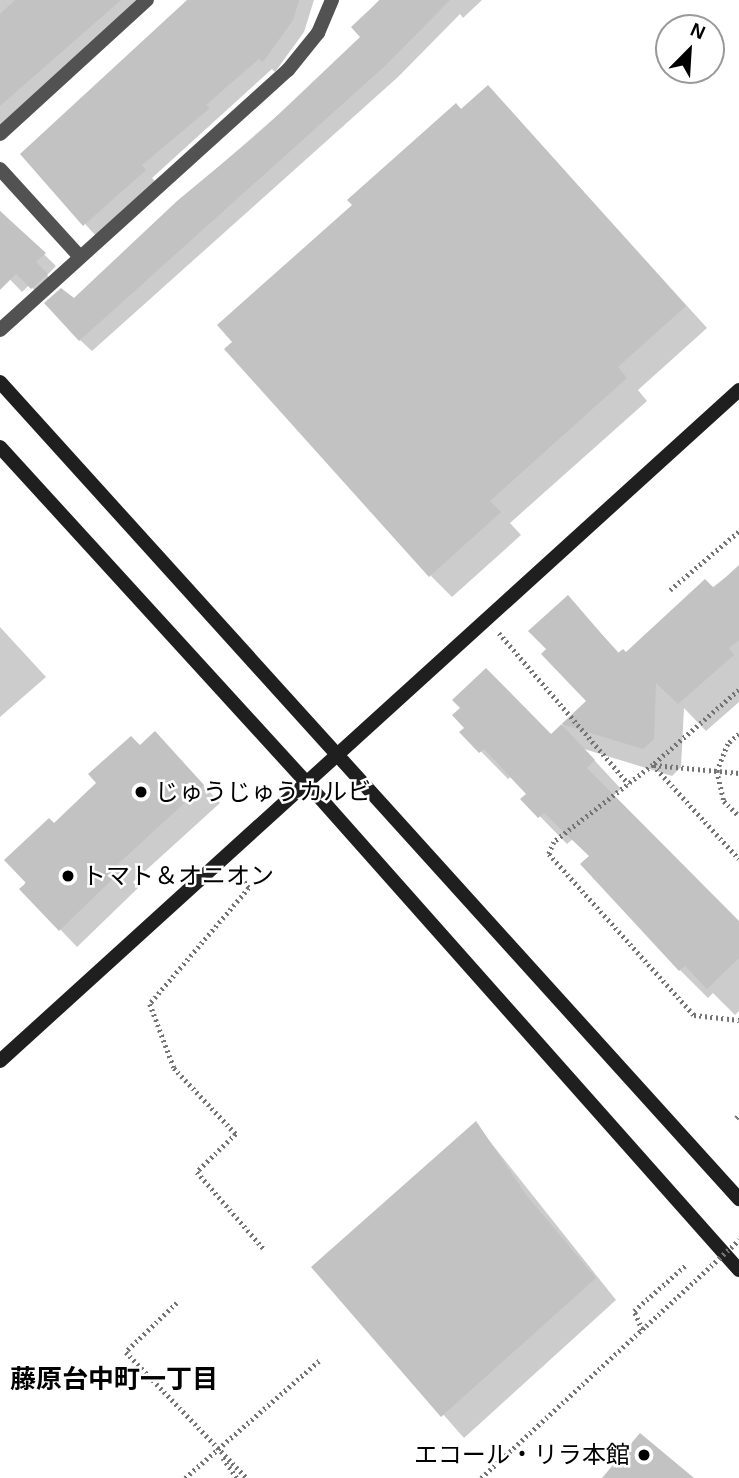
<!DOCTYPE html>
<meta charset="utf-8">
<style>
body{margin:0}
#map{position:relative;width:739px;height:1478px;overflow:hidden;background:#fff;font-family:Arial,"Noto Sans JP",sans-serif}
div>[style]{position:absolute}
[style*='--x']{left:calc(var(--x)*1px);top:calc(var(--y)*1px);width:calc(var(--w)*1px);rotate:calc(var(--a)*1deg)}
.shadow>*{inset:0;background:#0003}
.building>*{inset:0;background:#c2c2c2}
.path>*{height:4.5px;margin-top:-2.25px;transform-origin:0;background:repeating-linear-gradient(90deg,#747474 0 2px,transparent 0 5.5px)}
.street>*{height:14px;margin:-7px;padding:0 7px;transform-origin:7px;border-radius:7px;background:#525252}
.secondary>*{height:14px;margin:-7px;padding:0 7px;transform-origin:7px;border-radius:7px;background:#1f1f1f}
.path-bridge>*{height:4.5px;margin-top:-2.25px;transform-origin:0;background:repeating-linear-gradient(90deg,#747474 0 2px,transparent 0 5.5px)}
.dots>*{width:19px;height:19px;translate:-50% -50%;box-sizing:border-box;border:4px solid #fff;border-radius:50%}
span{translate:-50% -50%;white-space:nowrap;text-align:center;line-height:1.15;-webkit-text-stroke:5px #fff;paint-order:stroke}
.poi-label{font-size:24px;color:#000}
.left{translate:0 -50%;text-align:left}
.right{translate:-100% -50%;text-align:right}
.neighbourhood-label{font-size:26px;color:#000;font-weight:700}
.north{position:absolute;left:655px;top:14px;width:70px;height:70px;box-sizing:border-box;background:#fff;border:2px solid #999;border-radius:50%;rotate:24deg;font-size:19px;font-weight:700;line-height:28px;text-align:center;color:#000}
.north::after{content:'';display:block;margin:auto;width:24px;height:32px;background:#000;clip-path:polygon(50% 0,100% 100%,50% 72%,0 100%)}
</style>
<div id="map">
<div class="shadow">
<i style="clip-path:polygon(0 0,142px 0,0 127px)"></i>
<i style="clip-path:polygon(190px 0,314px 0,304px 32px,275px 72px,272px 69px,152px 178px,156px 182px,96px 236px,22px 154px)"></i>
<i style="clip-path:polygon(379px 0,482px 0,463px 18px,460px 14px,398px 77px,92px 351px,80px 340px,74px 301px,178px 202px,332px 68px,363px 37px,353px 27px)"></i>
<i style="clip-path:polygon(509px 109px,707px 328px,638px 390px,647px 401px,510px 523px,521px 535px,452px 597px,431px 576px)"></i>
<i style="clip-path:polygon(0 211px,56px 266px,47px 275px,58px 287px,44px 299px,29px 285px,22px 292px,0 269px)"></i>
<i style="clip-path:polygon(739px 567px,739px 702px,706px 731px,684px 708px,681px 767px,672px 776px,584px 749px,621px 789px,613px 796px,739px 924px,739px 1011px,735px 1015px,713px 993px,708px 998px,680px 970px,583px 864px,591px 856px,573px 839px,567px 844px,523px 799px,528px 794px,512px 776px,508px 779px,462px 732px,551px 736px,588px 701px,549px 649px,568px 598px,620px 654px,626px 654px)"></i>
<i style="clip-path:polygon(0 627px,46px 677px,0 717px)"></i>
<i style="clip-path:polygon(140px 747px,172px 751px,220px 803px,133px 882px,138px 888px,77px 947px,22px 889px,54px 825px)"></i>
<i style="clip-path:polygon(476px 1124px,616px 1300px,464px 1438px,313px 1267px)"></i>
</div>
<div class="building">
<i style="clip-path:polygon(15px 0,121px 0,0 106px,0 14px)"></i>
<i style="clip-path:polygon(187px 0,299px 0,293px 20px,263px 62px,259px 59px,206px 105px,210px 108px,142px 165px,146px 170px,83px 226px,20px 154px)"></i>
<i style="clip-path:polygon(380px 0,450px 0,386px 65px,79px 341px,44px 303px,61px 288px,74px 298px,177px 201px,259px 133px,360px 37px,351px 27px)"></i>
<i style="clip-path:polygon(488px 85px,686px 306px,618px 367px,627px 378px,490px 501px,501px 512px,429px 577px,224px 349px,232px 342px,217px 325px,352px 205px,347px 200px,456px 103px,461px 109px)"></i>
<i style="clip-path:polygon(0 211px,46px 253px,36px 262px,48px 274px,31px 289px,16px 274px,0 290px)"></i>
<i style="clip-path:polygon(739px 565px,739px 640px,729px 648px,734px 655px,678px 704px,656px 683px,654px 739px,643px 749px,561px 724px,595px 760px,587px 768px,739px 921px,739px 958px,707px 989px,685px 966px,679px 971px,580px 864px,589px 856px,544px 813px,538px 818px,520px 799px,526px 794px,484px 749px,479px 753px,459px 732px,464px 728px,452px 715px,460px 708px,452px 700px,486px 668px,551px 734px,586px 701px,541px 654px,546px 649px,528px 631px,568px 595px,618px 653px,623px 649px,626px 652px,705px 579px,714px 588px)"></i>
<i style="clip-path:polygon(155px 731px,204px 785px,118px 864px,123px 869px,59px 931px,19px 889px,26px 883px,4px 860px,49px 818px,54px 823px,96px 783px,88px 774px,131px 736px,140px 745px)"></i>
<i style="clip-path:polygon(476px 1121px,527px 1196px,596px 1278px,441px 1417px,311px 1267px)"></i>
<i style="clip-path:polygon(640px 1433px,694px 1478px,602px 1478px)"></i>
</div>
<div class="path">
<i style="--x:670;--y:590;--w:91;--a:-40.5"></i>
<i style="--x:499;--y:633;--w:199;--a:49.3"></i>
<i style="--x:739;--y:690;--w:114;--a:138.9"></i>
<i style="--x:653;--y:765;--w:125;--a:142.1"></i>
<i style="--x:554;--y:842;--w:13;--a:113"></i>
<i style="--x:549;--y:854;--w:217;--a:48"></i>
<i style="--x:694;--y:1015;--w:45;--a:6.3"></i>
<i style="--x:739;--y:734;--w:15;--a:138"></i>
<i style="--x:728;--y:744;--w:29;--a:112"></i>
<i style="--x:717;--y:771;--w:31;--a:77"></i>
<i style="--x:724;--y:801;--w:21;--a:45"></i>
<i style="--x:653;--y:765;--w:127;--a:47.5"></i>
<i style="--x:654;--y:765;--w:85;--a:5.4"></i>
<i style="--x:241;--y:877;--w:14;--a:54"></i>
<i style="--x:249;--y:888;--w:153;--a:130.5"></i>
<i style="--x:150;--y:1004;--w:68;--a:69.4"></i>
<i style="--x:174;--y:1068;--w:91;--a:46.8"></i>
<i style="--x:236;--y:1134;--w:54;--a:135.7"></i>
<i style="--x:197;--y:1172;--w:101;--a:49"></i>
<i style="--x:736;--y:1118;--w:4;--a:-45"></i>
<i style="--x:177;--y:1303;--w:71;--a:136.1"></i>
<i style="--x:126;--y:1352;--w:175;--a:46.2"></i>
<i style="--x:642;--y:1330;--w:21;--a:-113"></i>
<i style="--x:634;--y:1311;--w:71;--a:-41.6"></i>
<i style="--x:223;--y:1458;--w:24;--a:55"></i>
<i style="--x:185;--y:1478;--w:179;--a:-41.2"></i>
<i style="--x:481;--y:1478;--w:224;--a:-42.7"></i>
</div>
<div class="street">
<i style="--x:0;--y:134;--w:199;--a:-42.4"></i>
<i style="--x:0;--y:169;--w:119;--a:47.7"></i>
<i style="--x:0;--y:330;--w:388;--a:-42.1"></i>
<i style="--x:288;--y:70;--w:48;--a:-51"></i>
<i style="--x:318;--y:33;--w:36;--a:-67"></i>
</div>
<div class="secondary">
<i style="--x:0;--y:382;--w:1102;--a:47.87"></i>
<i style="--x:0;--y:447;--w:452;--a:47.6"></i>
<i style="--x:305;--y:781;--w:654;--a:48.41"></i>
<i style="--x:0;--y:1061;--w:998;--a:-42.24"></i>
</div>
<div class="path-bridge">
<i style="--x:646;--y:1326;--w:127;--a:-42.8"></i>
</div>
<div class="dots">
<i style="left:141px;top:792px;background:#000"></i>
<i style="left:68px;top:876px;background:#000"></i>
<i style="left:644px;top:1455px;background:#000"></i>
</div>
<div class="poi-label">
<span class="left" style="left:155px;top:792px">じゅうじゅうカルビ</span>
<span class="left" style="left:82px;top:876px">トマト＆オニオン</span>
<span class="right" style="left:630px;top:1455px">エコール・リラ本館</span>
</div>
<div class="neighbourhood-label">
<span style="left:114px;top:1380px">藤原台中町一丁目</span>
</div>
<div class="north">N</div>
</div>
